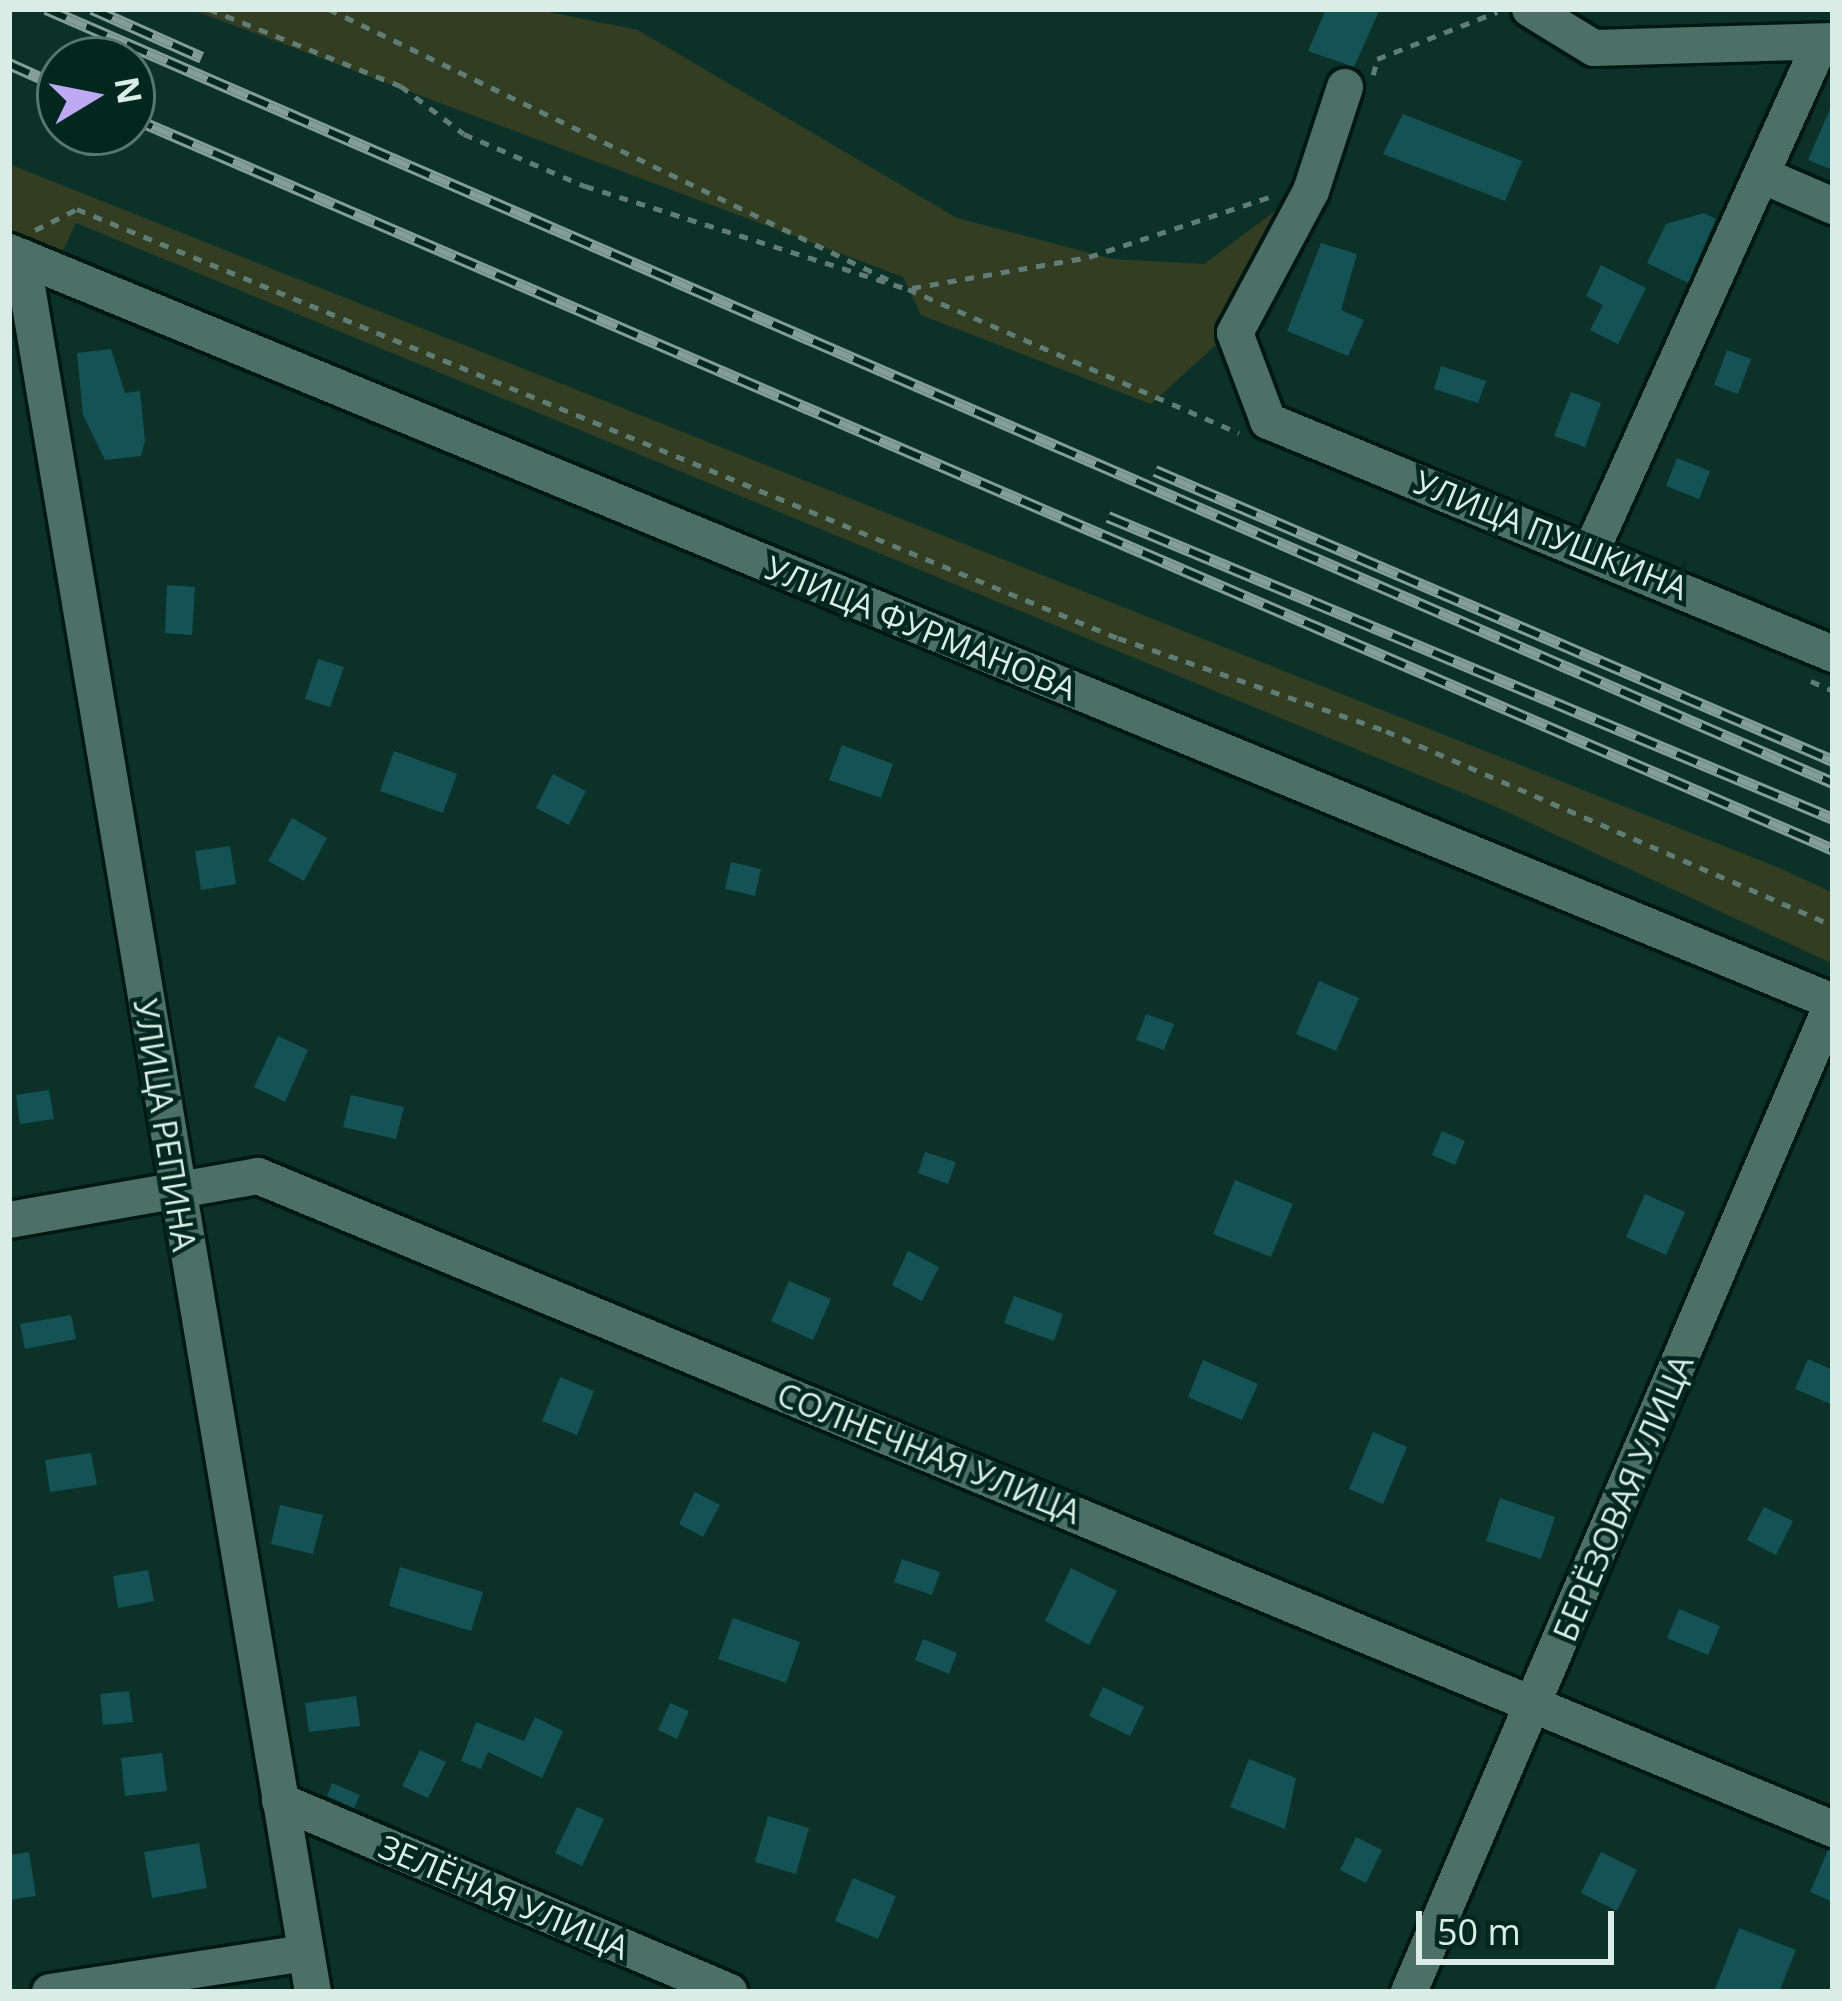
<!DOCTYPE html>
<meta charset="utf-8">
<style>
body{margin:0}
#map{position:relative;width:1842px;height:2001px;overflow:hidden;background:#0c3129;font-family:"Open Sans",sans-serif}
div>[style]{position:absolute}
[style*='--x']{left:calc(var(--x)*1px);top:calc(var(--y)*1px);width:calc(var(--w)*1px);rotate:calc(var(--a)*1deg)}
.green>*{inset:0;background:#323d22}
.building>*{inset:0;background:#145255}
.path>*{height:4.5px;margin-top:-2.25px;transform-origin:0;background:repeating-linear-gradient(90deg,#5f7d75 0 9px,transparent 0 18px)}
.roads{filter:drop-shadow(3px 0 #001812) drop-shadow(-3px 0 #001812) drop-shadow(0 3px #001812) drop-shadow(0 -3px #001812)}
.minor>*{height:36px;margin:-18px;padding:0 18px;transform-origin:18px;border-radius:18px;background:#4c7066}
.rail>*{height:12px;margin-top:-6px;transform-origin:0;background:repeating-linear-gradient(90deg,#01271f 0 22px,#839e97 0 44px);box-sizing:border-box;border-block:3px solid #839e97}
span{translate:-50% -50%;white-space:nowrap;text-align:center;line-height:1.15;-webkit-text-stroke:9px #01271f;paint-order:stroke}
.street-label{font-size:33px;color:#d9ede6}
.frame{position:absolute;inset:0;border:12px solid #d9ede6;pointer-events:none}
.north{position:absolute;left:36px;top:36px;width:120px;height:120px;box-sizing:border-box;background:#01271f;border:3px solid #57766f;border-radius:50%;rotate:80deg;font-size:33px;font-weight:700;line-height:48px;text-align:center;color:#d9ede6}
.north::after{content:'';display:block;margin:auto;width:42px;height:54px;background:#bfa9f4;clip-path:polygon(50% 0,100% 100%,50% 72%,0 100%)}
.scale{position:absolute;left:1416px;top:1911px;width:198px;height:54px;box-sizing:border-box;border:6px solid #d9ede6;border-top:0;padding-left:15px;font-size:36px;line-height:42px;white-space:nowrap;color:#d9ede6;-webkit-text-stroke:9px #01271f;paint-order:stroke}
</style>
<div id="map">
<div class="green">
<i style="clip-path:polygon(190px 9px,534px 9px,638px 30px,957px 218px,1113px 259px,1204px 264px,1283px 205px,1229px 333px,1151px 404px,921px 315px,903px 277px)"></i>
<i style="clip-path:polygon(9px 164px,1782px 869px,1833px 893px,1833px 964px,1492px 805px,76px 223px,61px 255px,9px 232px)"></i>
</div>
<div class="building">
<i style="clip-path:polygon(1326px 9px,1380px 9px,1354px 67px,1308px 51px)"></i>
<i style="clip-path:polygon(1833px 102px,1833px 170px,1808px 160px)"></i>
<i style="clip-path:polygon(1403px 114px,1522px 161px,1505px 201px,1383px 154px)"></i>
<i style="clip-path:polygon(1704px 213px,1716px 219px,1688px 283px,1647px 263px,1666px 224px)"></i>
<i style="clip-path:polygon(1321px 243px,1357px 254px,1341px 310px,1364px 320px,1348px 356px,1287px 331px)"></i>
<i style="clip-path:polygon(1601px 265px,1646px 288px,1618px 344px,1590px 330px,1603px 305px,1586px 296px)"></i>
<i style="clip-path:polygon(111px 349px,125px 393px,140px 391px,145px 441px,141px 456px,105px 460px,83px 415px,77px 353px)"></i>
<i style="clip-path:polygon(1727px 350px,1751px 359px,1738px 394px,1714px 385px)"></i>
<i style="clip-path:polygon(1441px 366px,1486px 381px,1478px 403px,1434px 389px)"></i>
<i style="clip-path:polygon(1571px 392px,1601px 403px,1585px 447px,1554px 436px)"></i>
<i style="clip-path:polygon(1677px 458px,1710px 471px,1699px 499px,1666px 486px)"></i>
<i style="clip-path:polygon(167px 585px,195px 587px,192px 635px,165px 633px)"></i>
<i style="clip-path:polygon(318px 659px,344px 667px,330px 707px,305px 699px)"></i>
<i style="clip-path:polygon(842px 745px,893px 764px,881px 798px,829px 780px)"></i>
<i style="clip-path:polygon(394px 751px,457px 774px,443px 813px,380px 791px)"></i>
<i style="clip-path:polygon(553px 774px,586px 791px,569px 825px,536px 808px)"></i>
<i style="clip-path:polygon(292px 818px,327px 838px,304px 881px,268px 861px)"></i>
<i style="clip-path:polygon(230px 846px,236px 884px,201px 890px,195px 851px)"></i>
<i style="clip-path:polygon(731px 862px,761px 869px,755px 896px,725px 889px)"></i>
<i style="clip-path:polygon(1319px 981px,1359px 998px,1336px 1051px,1296px 1034px)"></i>
<i style="clip-path:polygon(1146px 1014px,1174px 1024px,1164px 1050px,1136px 1040px)"></i>
<i style="clip-path:polygon(278px 1036px,308px 1050px,285px 1102px,254px 1087px)"></i>
<i style="clip-path:polygon(49px 1090px,54px 1119px,20px 1124px,16px 1095px)"></i>
<i style="clip-path:polygon(351px 1095px,404px 1107px,396px 1139px,343px 1127px)"></i>
<i style="clip-path:polygon(1442px 1131px,1465px 1141px,1455px 1165px,1432px 1155px)"></i>
<i style="clip-path:polygon(925px 1152px,956px 1162px,948px 1184px,918px 1173px)"></i>
<i style="clip-path:polygon(1235px 1180px,1293px 1204px,1271px 1257px,1213px 1234px)"></i>
<i style="clip-path:polygon(1645px 1194px,1685px 1212px,1666px 1255px,1626px 1237px)"></i>
<i style="clip-path:polygon(908px 1251px,939px 1267px,922px 1301px,892px 1285px)"></i>
<i style="clip-path:polygon(789px 1281px,831px 1299px,813px 1340px,771px 1321px)"></i>
<i style="clip-path:polygon(1014px 1296px,1063px 1314px,1054px 1341px,1004px 1323px)"></i>
<i style="clip-path:polygon(71px 1315px,76px 1339px,25px 1349px,20px 1324px)"></i>
<i style="clip-path:polygon(1808px 1359px,1833px 1370px,1833px 1405px,1795px 1389px)"></i>
<i style="clip-path:polygon(1203px 1360px,1258px 1384px,1242px 1420px,1188px 1397px)"></i>
<i style="clip-path:polygon(560px 1377px,594px 1391px,577px 1435px,542px 1421px)"></i>
<i style="clip-path:polygon(1373px 1432px,1407px 1447px,1383px 1504px,1349px 1489px)"></i>
<i style="clip-path:polygon(91px 1453px,97px 1485px,50px 1492px,45px 1460px)"></i>
<i style="clip-path:polygon(695px 1492px,720px 1505px,703px 1537px,679px 1524px)"></i>
<i style="clip-path:polygon(1500px 1498px,1555px 1517px,1541px 1559px,1486px 1541px)"></i>
<i style="clip-path:polygon(280px 1505px,323px 1515px,313px 1554px,271px 1544px)"></i>
<i style="clip-path:polygon(1764px 1507px,1793px 1521px,1776px 1555px,1747px 1540px)"></i>
<i style="clip-path:polygon(902px 1559px,940px 1572px,932px 1595px,894px 1582px)"></i>
<i style="clip-path:polygon(400px 1567px,483px 1592px,471px 1631px,389px 1606px)"></i>
<i style="clip-path:polygon(1071px 1568px,1117px 1591px,1089px 1645px,1045px 1621px)"></i>
<i style="clip-path:polygon(148px 1570px,154px 1601px,118px 1608px,113px 1576px)"></i>
<i style="clip-path:polygon(1679px 1609px,1720px 1626px,1708px 1655px,1667px 1638px)"></i>
<i style="clip-path:polygon(733px 1618px,800px 1642px,786px 1683px,718px 1659px)"></i>
<i style="clip-path:polygon(923px 1639px,957px 1653px,949px 1674px,915px 1660px)"></i>
<i style="clip-path:polygon(1103px 1687px,1144px 1707px,1130px 1736px,1089px 1716px)"></i>
<i style="clip-path:polygon(129px 1691px,133px 1722px,103px 1725px,100px 1694px)"></i>
<i style="clip-path:polygon(356px 1696px,360px 1726px,309px 1732px,305px 1703px)"></i>
<i style="clip-path:polygon(670px 1703px,689px 1711px,677px 1739px,658px 1730px)"></i>
<i style="clip-path:polygon(535px 1717px,563px 1731px,542px 1778px,488px 1752px,481px 1769px,461px 1761px,476px 1722px,524px 1741px)"></i>
<i style="clip-path:polygon(420px 1750px,446px 1762px,428px 1798px,402px 1786px)"></i>
<i style="clip-path:polygon(162px 1753px,167px 1791px,125px 1796px,121px 1758px)"></i>
<i style="clip-path:polygon(1249px 1759px,1296px 1778px,1285px 1829px,1230px 1807px)"></i>
<i style="clip-path:polygon(332px 1783px,360px 1795px,354px 1808px,327px 1796px)"></i>
<i style="clip-path:polygon(577px 1807px,604px 1819px,582px 1866px,555px 1853px)"></i>
<i style="clip-path:polygon(768px 1816px,809px 1828px,796px 1874px,755px 1862px)"></i>
<i style="clip-path:polygon(1356px 1837px,1382px 1850px,1366px 1883px,1340px 1870px)"></i>
<i style="clip-path:polygon(199px 1843px,207px 1888px,152px 1898px,144px 1852px)"></i>
<i style="clip-path:polygon(1828px 1850px,1833px 1851px,1833px 1902px,1810px 1892px)"></i>
<i style="clip-path:polygon(29px 1852px,36px 1896px,9px 1900px,9px 1855px)"></i>
<i style="clip-path:polygon(1601px 1852px,1637px 1870px,1617px 1911px,1581px 1893px)"></i>
<i style="clip-path:polygon(853px 1878px,896px 1896px,878px 1939px,835px 1921px)"></i>
<i style="clip-path:polygon(1739px 1928px,1796px 1950px,1779px 1992px,1714px 1992px)"></i>
</div>
<div class="path">
<i style="--x:209;--y:9;--w:207;--a:21.9"></i>
<i style="--x:401;--y:86;--w:79;--a:37.3"></i>
<i style="--x:464;--y:134;--w:132;--a:23.3"></i>
<i style="--x:585;--y:186;--w:339;--a:17.7"></i>
<i style="--x:908;--y:289;--w:361;--a:23.5"></i>
<i style="--x:329;--y:9;--w:624;--a:25.83"></i>
<i style="--x:1373;--y:75;--w:16;--a:-76"></i>
<i style="--x:1377;--y:59;--w:129;--a:-21.4"></i>
<i style="--x:35;--y:230;--w:47;--a:-26.6"></i>
<i style="--x:77;--y:209;--w:1126;--a:22.4"></i>
<i style="--x:1118;--y:638;--w:284;--a:19.1"></i>
<i style="--x:1386;--y:731;--w:487;--a:23.5"></i>
<i style="--x:912;--y:288;--w:180;--a:-9.9"></i>
<i style="--x:1089;--y:257;--w:193;--a:-18.4"></i>
<i style="--x:1811;--y:681;--w:24;--a:24"></i>
</div>
<div class="roads">
<div class="minor">
<i style="--x:1530;--y:9;--w:75;--a:31.4"></i>
<i style="--x:1594;--y:48;--w:239;--a:-1.7"></i>
<i style="--x:1345;--y:87;--w:109;--a:108.1"></i>
<i style="--x:1311;--y:191;--w:161;--a:118.2"></i>
<i style="--x:1235;--y:333;--w:94;--a:69.4"></i>
<i style="--x:1268;--y:421;--w:611;--a:22.41"></i>
<i style="--x:1766;--y:177;--w:73;--a:23.4"></i>
<i style="--x:9;--y:252;--w:1972;--a:22.35"></i>
<i style="--x:22;--y:257;--w:1759;--a:80.48"></i>
<i style="--x:1592;--y:549;--w:556;--a:-65.69"></i>
<i style="--x:9;--y:1220;--w:253;--a:-10"></i>
<i style="--x:258;--y:1176;--w:1705;--a:22.52"></i>
<i style="--x:280;--y:1801;--w:488;--a:23"></i>
<i style="--x:50;--y:1992;--w:259;--a:-8.7"></i>
<i style="--x:1409;--y:1992;--w:1077;--a:-66.82"></i>
</div>
</div>
<div class="rail">
<i style="--x:46;--y:9;--w:1947;--a:23.42"></i>
<i style="--x:92;--y:9;--w:120;--a:24"></i>
<i style="--x:9;--y:64;--w:56;--a:24.3"></i>
<i style="--x:132;--y:118;--w:1852;--a:23.28"></i>
<i style="--x:1155;--y:471;--w:737;--a:23.16"></i>
<i style="--x:1108;--y:517;--w:785;--a:22.61"></i>
</div>
<div class="street-label">
<span style="left:1551px;top:535px;rotate:22deg">УЛИЦА ПУШКИНА</span>
<span style="left:921px;top:628px;rotate:22deg">УЛИЦА ФУРМАНОВА</span>
<span style="left:165px;top:1125px;rotate:81deg">УЛИЦА РЕПИНА</span>
<span style="left:929px;top:1453px;rotate:22deg">СОЛНЕЧНАЯ УЛИЦА</span>
<span style="left:1623px;top:1498px;rotate:-67deg">БЕРЁЗОВАЯ УЛИЦА</span>
<span style="left:504px;top:1897px;rotate:23deg">ЗЕЛЁНАЯ УЛИЦА</span>
</div>
<div class="frame"></div>
<div class="north">N</div>
<div class="scale">50 m</div>
</div>
